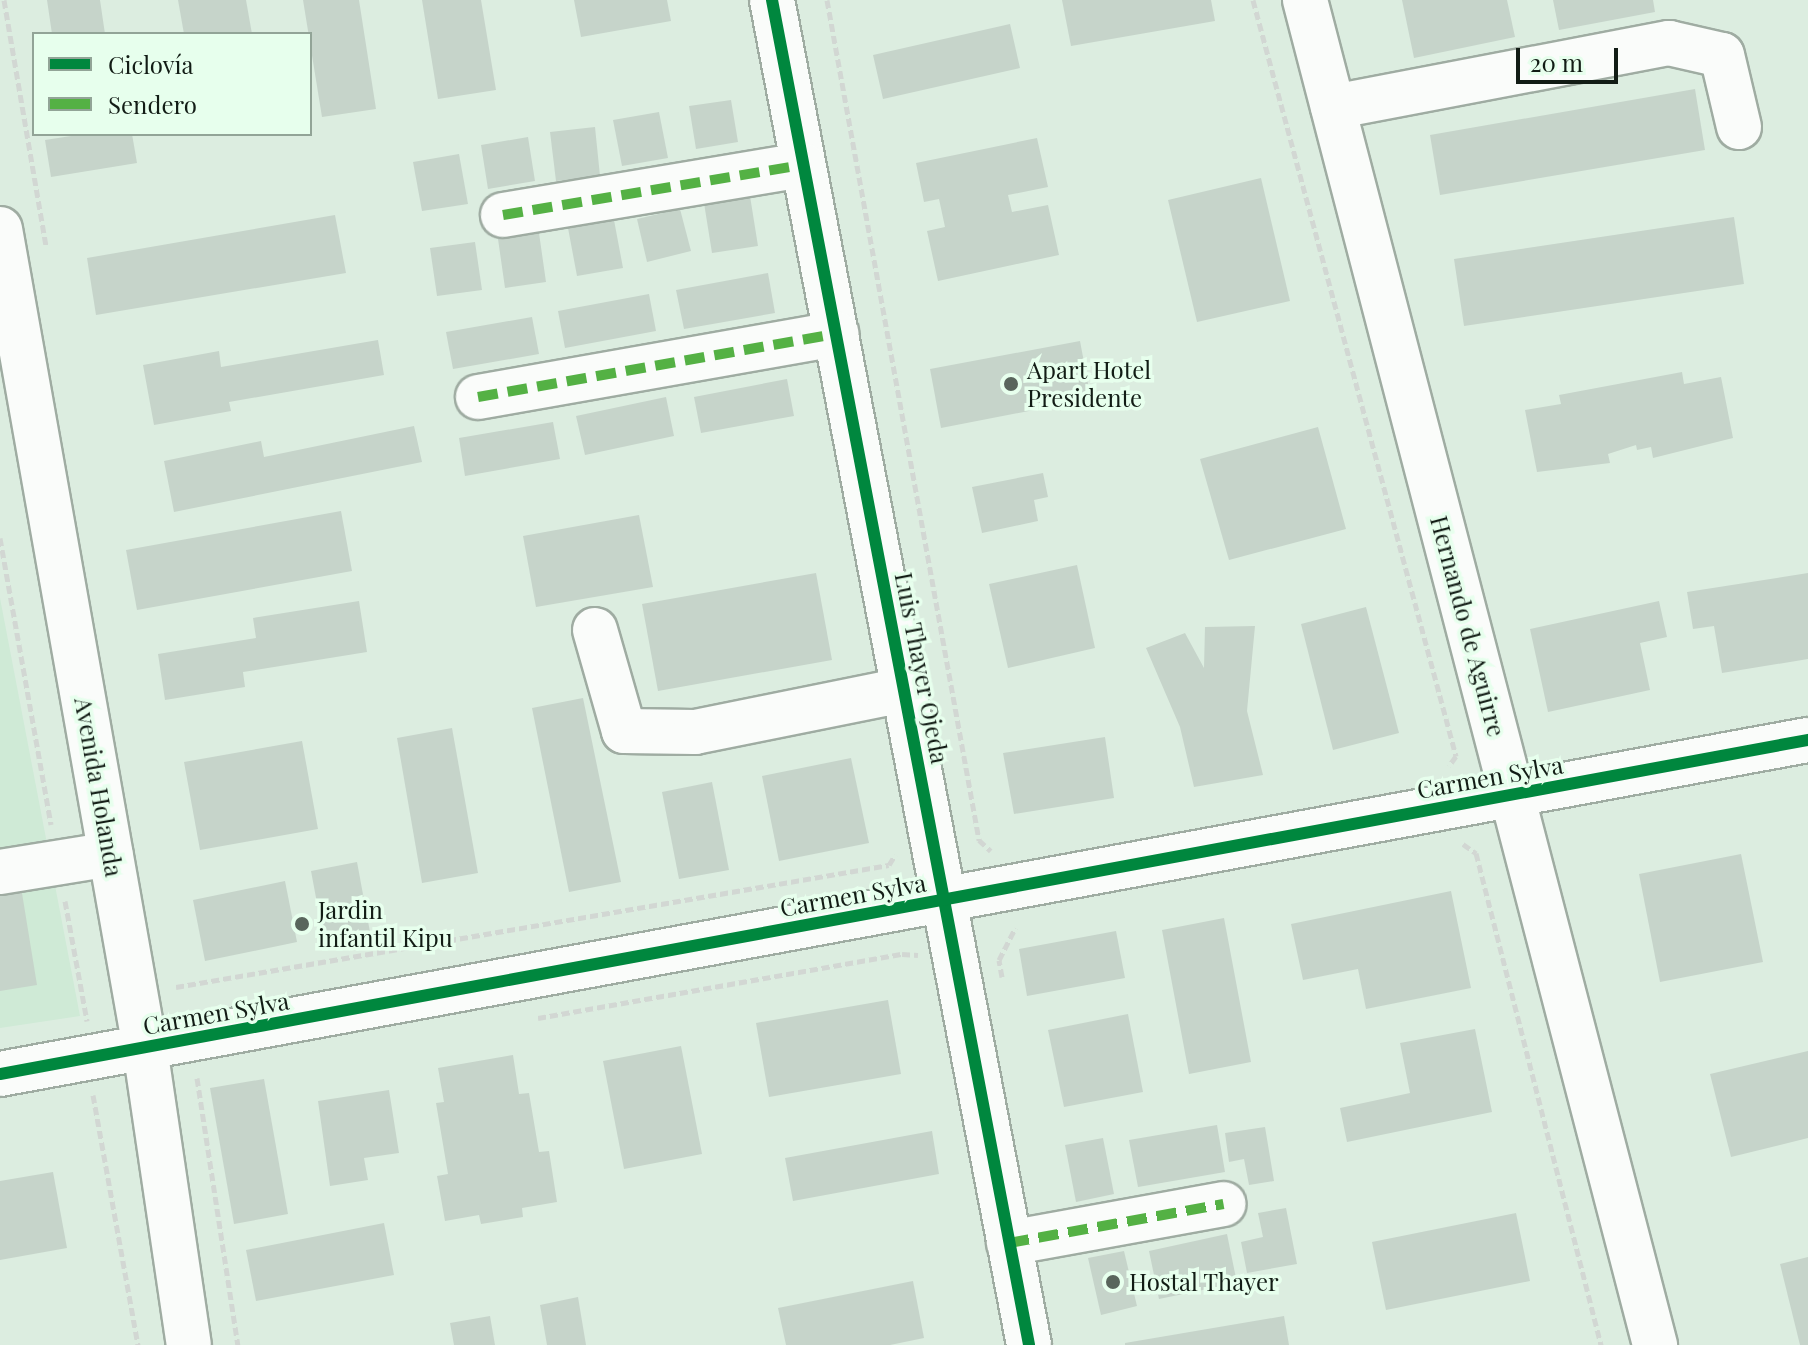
<!DOCTYPE html>
<meta charset="utf-8">
<style>
body{margin:0}
#map{position:relative;width:1808px;height:1345px;overflow:hidden;background:#dcede0;font-family:"Playfair Display",serif}
div>[style]{position:absolute}
[style*='--x']{left:calc(var(--x)*1px);top:calc(var(--y)*1px);width:calc(var(--w)*1px);rotate:calc(var(--a)*1deg)}
.built>*{inset:0;background:#cfead6}
.building>*{inset:0;background:#c6d4ca}
.path>*{height:5px;margin-top:-2.5px;transform-origin:0;background:repeating-linear-gradient(90deg,#d2d7d3 0 8px,transparent 0 12px)}
.roads{filter:drop-shadow(2px 0 #9faca2) drop-shadow(-2px 0 #9faca2) drop-shadow(0 2px #9faca2) drop-shadow(0 -2px #9faca2)}
.minor>*{height:44px;margin:-22px;padding:0 22px;transform-origin:22px;border-radius:22px;background:#fafcfa}
.quiet>*{height:10px;margin-top:-5px;transform-origin:0;background:repeating-linear-gradient(90deg,#54b144 0 20px,transparent 0 30px)}
.cycleway>*{height:12px;margin:-6px;padding:0 6px;transform-origin:6px;border-radius:6px;background:#00873e}
.dots>*{width:22px;height:22px;translate:-50% -50%;box-sizing:border-box;border:4px solid #e7ffed;border-radius:50%}
span{translate:-50% -50%;white-space:nowrap;text-align:center;line-height:1.15;-webkit-text-stroke:7px #e7ffed;paint-order:stroke}
.poi-label{font-size:24px;color:#121c15}
.left{translate:0 -50%;text-align:left}
.street-label{font-size:24px;color:#121c15}
.legend{position:absolute;left:32px;top:32px;width:280px;height:104px;box-sizing:border-box;background:#e7ffed;border:2px solid #92a497;margin:0;padding:10px 14px;list-style:none;font-size:24px;color:#121c15}
.legend li{display:flex;align-items:center;gap:16px;height:40px}
.legend b{width:40px;border:2px solid #92a497}
.scale{position:absolute;left:1516px;top:48px;width:102px;height:36px;box-sizing:border-box;border:4px solid #121c15;border-top:0;padding-left:10px;font-size:24px;line-height:28px;white-space:nowrap;color:#121c15;-webkit-text-stroke:6px #e7ffed;paint-order:stroke}
</style>
<div id="map">
<div class="built">
<i style="clip-path:polygon(0 598px,80px 1016px,0 1028px)"></i>
</div>
<div class="building">
<i style="clip-path:polygon(47px 0,100px 0,105px 34px,52px 34px)"></i>
<i style="clip-path:polygon(178px 0,246px 0,252px 34px,184px 34px)"></i>
<i style="clip-path:polygon(303px 0,359px 0,376px 109px,322px 117px)"></i>
<i style="clip-path:polygon(422px 0,481px 0,496px 90px,438px 99px)"></i>
<i style="clip-path:polygon(574px 0,667px 0,671px 21px,581px 37px)"></i>
<i style="clip-path:polygon(1062px 0,1211px 0,1215px 21px,1071px 46px)"></i>
<i style="clip-path:polygon(1402px 0,1507px 0,1515px 37px,1414px 58px)"></i>
<i style="clip-path:polygon(1553px 0,1653px 0,1655px 12px,1559px 30px)"></i>
<i style="clip-path:polygon(1010px 24px,1020px 68px,883px 99px,873px 55px)"></i>
<i style="clip-path:polygon(1695px 89px,1705px 150px,1440px 195px,1430px 135px)"></i>
<i style="clip-path:polygon(731px 100px,738px 142px,696px 149px,689px 106px)"></i>
<i style="clip-path:polygon(659px 112px,668px 158px,622px 166px,613px 120px)"></i>
<i style="clip-path:polygon(595px 127px,600px 176px,556px 181px,550px 132px)"></i>
<i style="clip-path:polygon(84px 134px,132px 134px,137px 163px,51px 177px,45px 140px)"></i>
<i style="clip-path:polygon(528px 137px,535px 181px,488px 189px,481px 145px)"></i>
<i style="clip-path:polygon(1037px 138px,1048px 187px,1008px 195px,1012px 212px,1048px 205px,1059px 255px,938px 281px,927px 231px,945px 227px,939px 199px,924px 202px,916px 163px)"></i>
<i style="clip-path:polygon(459px 154px,468px 204px,422px 211px,413px 162px)"></i>
<i style="clip-path:polygon(1261px 178px,1290px 301px,1197px 322px,1168px 200px)"></i>
<i style="clip-path:polygon(750px 196px,758px 246px,712px 253px,704px 203px)"></i>
<i style="clip-path:polygon(680px 209px,691px 251px,647px 262px,637px 219px)"></i>
<i style="clip-path:polygon(335px 215px,346px 273px,96px 315px,87px 258px)"></i>
<i style="clip-path:polygon(1734px 217px,1744px 284px,1464px 326px,1454px 259px)"></i>
<i style="clip-path:polygon(614px 220px,623px 268px,577px 276px,568px 228px)"></i>
<i style="clip-path:polygon(539px 233px,546px 282px,505px 288px,498px 239px)"></i>
<i style="clip-path:polygon(475px 242px,482px 290px,437px 296px,430px 248px)"></i>
<i style="clip-path:polygon(768px 273px,775px 313px,684px 329px,676px 290px)"></i>
<i style="clip-path:polygon(649px 294px,656px 331px,565px 348px,558px 311px)"></i>
<i style="clip-path:polygon(532px 317px,539px 354px,453px 369px,446px 332px)"></i>
<i style="clip-path:polygon(378px 340px,384px 375px,229px 402px,231px 411px,154px 425px,143px 365px,219px 351px,221px 367px)"></i>
<i style="clip-path:polygon(1080px 341px,1091px 399px,941px 428px,930px 369px)"></i>
<i style="clip-path:polygon(1682px 372px,1684px 384px,1721px 377px,1733px 438px,1653px 458px,1651px 447px,1637px 450px,1636px 445px,1608px 454px,1610px 463px,1537px 472px,1525px 410px,1561px 404px,1559px 395px)"></i>
<i style="clip-path:polygon(787px 379px,794px 416px,701px 433px,694px 397px)"></i>
<i style="clip-path:polygon(666px 397px,674px 436px,585px 455px,576px 416px)"></i>
<i style="clip-path:polygon(553px 422px,560px 459px,465px 476px,459px 438px)"></i>
<i style="clip-path:polygon(414px 426px,422px 462px,174px 512px,164px 461px,261px 441px,264px 457px)"></i>
<i style="clip-path:polygon(1318px 427px,1346px 529px,1229px 560px,1200px 459px)"></i>
<i style="clip-path:polygon(1043px 473px,1048px 497px,1034px 500px,1038px 521px,982px 533px,972px 487px)"></i>
<i style="clip-path:polygon(341px 511px,352px 571px,137px 610px,126px 550px)"></i>
<i style="clip-path:polygon(639px 515px,653px 587px,536px 607px,523px 536px)"></i>
<i style="clip-path:polygon(1077px 565px,1095px 648px,1008px 668px,989px 584px)"></i>
<i style="clip-path:polygon(816px 573px,832px 660px,658px 691px,642px 604px)"></i>
<i style="clip-path:polygon(1808px 573px,1808px 659px,1722px 673px,1714px 626px,1693px 629px,1687px 592px)"></i>
<i style="clip-path:polygon(359px 601px,367px 652px,243px 672px,245px 687px,165px 700px,158px 654px,256px 638px,253px 618px)"></i>
<i style="clip-path:polygon(1659px 601px,1667px 637px,1640px 643px,1650px 690px,1548px 712px,1530px 629px)"></i>
<i style="clip-path:polygon(1366px 607px,1399px 733px,1333px 750px,1301px 624px)"></i>
<i style="clip-path:polygon(1255px 626px,1247px 711px,1263px 775px,1194px 787px,1180px 727px,1146px 648px,1185px 633px,1204px 668px,1205px 627px)"></i>
<i style="clip-path:polygon(583px 698px,621px 882px,569px 892px,532px 708px)"></i>
<i style="clip-path:polygon(452px 728px,478px 873px,422px 883px,397px 738px)"></i>
<i style="clip-path:polygon(1105px 737px,1114px 798px,1014px 814px,1003px 753px)"></i>
<i style="clip-path:polygon(302px 741px,318px 829px,200px 850px,184px 762px)"></i>
<i style="clip-path:polygon(851px 758px,869px 843px,779px 861px,762px 776px)"></i>
<i style="clip-path:polygon(712px 782px,729px 870px,679px 879px,662px 792px)"></i>
<i style="clip-path:polygon(1741px 854px,1763px 962px,1660px 982px,1639px 874px)"></i>
<i style="clip-path:polygon(357px 862px,370px 932px,324px 940px,311px 871px)"></i>
<i style="clip-path:polygon(285px 881px,297px 942px,205px 961px,193px 900px)"></i>
<i style="clip-path:polygon(21px 887px,37px 985px,0 991px,0 890px)"></i>
<i style="clip-path:polygon(1451px 891px,1471px 988px,1366px 1009px,1358px 969px,1303px 980px,1291px 924px)"></i>
<i style="clip-path:polygon(1224px 918px,1251px 1062px,1189px 1074px,1162px 930px)"></i>
<i style="clip-path:polygon(1116px 931px,1125px 978px,1027px 996px,1019px 949px)"></i>
<i style="clip-path:polygon(888px 1000px,901px 1074px,769px 1097px,756px 1023px)"></i>
<i style="clip-path:polygon(1128px 1014px,1143px 1092px,1064px 1107px,1048px 1030px)"></i>
<i style="clip-path:polygon(1475px 1029px,1492px 1112px,1347px 1142px,1340px 1108px,1410px 1093px,1400px 1043px)"></i>
<i style="clip-path:polygon(681px 1046px,702px 1154px,624px 1169px,603px 1061px)"></i>
<i style="clip-path:polygon(1808px 1051px,1808px 1138px,1731px 1157px,1710px 1074px)"></i>
<i style="clip-path:polygon(513px 1055px,519px 1094px,529px 1093px,539px 1152px,549px 1151px,557px 1202px,522px 1208px,523px 1217px,481px 1224px,479px 1215px,445px 1221px,437px 1176px,448px 1174px,436px 1103px,444px 1102px,438px 1068px)"></i>
<i style="clip-path:polygon(264px 1079px,288px 1214px,234px 1224px,210px 1088px)"></i>
<i style="clip-path:polygon(389px 1090px,399px 1153px,364px 1158px,368px 1180px,330px 1186px,318px 1101px)"></i>
<i style="clip-path:polygon(1217px 1125px,1225px 1172px,1138px 1187px,1129px 1140px)"></i>
<i style="clip-path:polygon(1265px 1127px,1274px 1181px,1249px 1185px,1244px 1159px,1229px 1162px,1225px 1133px)"></i>
<i style="clip-path:polygon(932px 1131px,939px 1174px,793px 1201px,785px 1158px)"></i>
<i style="clip-path:polygon(1103px 1138px,1114px 1194px,1076px 1202px,1065px 1145px)"></i>
<i style="clip-path:polygon(53px 1172px,67px 1248px,0 1260px,0 1181px)"></i>
<i style="clip-path:polygon(1286px 1208px,1297px 1264px,1247px 1273px,1241px 1242px,1263px 1237px,1258px 1213px)"></i>
<i style="clip-path:polygon(1516px 1213px,1530px 1281px,1386px 1310px,1372px 1242px)"></i>
<i style="clip-path:polygon(384px 1223px,394px 1275px,256px 1301px,246px 1250px)"></i>
<i style="clip-path:polygon(1227px 1234px,1237px 1283px,1159px 1299px,1149px 1251px)"></i>
<i style="clip-path:polygon(1124px 1251px,1137px 1306px,1101px 1315px,1088px 1258px)"></i>
<i style="clip-path:polygon(1808px 1257px,1808px 1345px,1800px 1345px,1780px 1264px)"></i>
<i style="clip-path:polygon(913px 1281px,924px 1338px,890px 1345px,786px 1345px,778px 1308px)"></i>
<i style="clip-path:polygon(578px 1297px,586px 1345px,547px 1345px,540px 1305px)"></i>
<i style="clip-path:polygon(490px 1316px,495px 1345px,454px 1345px,450px 1323px)"></i>
<i style="clip-path:polygon(1284px 1316px,1289px 1345px,1125px 1345px,1125px 1343px)"></i>
</div>
<div class="path">
<i style="--x:4;--y:0;--w:251;--a:80.3"></i>
<i style="--x:827;--y:0;--w:854;--a:79.74"></i>
<i style="--x:979;--y:840;--w:16;--a:43"></i>
<i style="--x:1253;--y:0;--w:783;--a:74.97"></i>
<i style="--x:1456;--y:756;--w:12;--a:125"></i>
<i style="--x:0;--y:538;--w:291;--a:79.9"></i>
<i style="--x:1463;--y:844;--w:16;--a:35"></i>
<i style="--x:1476;--y:853;--w:508;--a:75.74"></i>
<i style="--x:65;--y:901;--w:122;--a:79.6"></i>
<i style="--x:1002;--y:977;--w:17;--a:-100"></i>
<i style="--x:999;--y:960;--w:36;--a:-63"></i>
<i style="--x:176;--y:987;--w:723;--a:-9.71"></i>
<i style="--x:889;--y:865;--w:12;--a:-59"></i>
<i style="--x:538;--y:1018;--w:370;--a:-10"></i>
<i style="--x:902;--y:954;--w:16;--a:4"></i>
<i style="--x:197;--y:1078;--w:270;--a:81.3"></i>
<i style="--x:93;--y:1095;--w:254;--a:79.8"></i>
</div>
<div class="roads">
<div class="minor">
<i style="--x:772;--y:0;--w:1369;--a:79.18"></i>
<i style="--x:1305;--y:0;--w:1390;--a:75.41"></i>
<i style="--x:1333;--y:107;--w:342;--a:-10.8"></i>
<i style="--x:1669;--y:43;--w:54;--a:12.8"></i>
<i style="--x:1722;--y:55;--w:74;--a:76.7"></i>
<i style="--x:503;--y:215;--w:304;--a:-9.5"></i>
<i style="--x:0;--y:229;--w:832;--a:79.96"></i>
<i style="--x:145;--y:1048;--w:300;--a:81.6"></i>
<i style="--x:478;--y:397;--w:364;--a:-10"></i>
<i style="--x:595;--y:630;--w:105;--a:74"></i>
<i style="--x:624;--y:731;--w:71;--a:0.8"></i>
<i style="--x:695;--y:732;--w:213;--a:-11.4"></i>
<i style="--x:0;--y:872;--w:112;--a:-9.2"></i>
<i style="--x:0;--y:1074;--w:1839;--a:-10.47"></i>
<i style="--x:1009;--y:1243;--w:218;--a:-10.3"></i>
</div>
</div>
<div class="quiet">
<i style="--x:503;--y:215;--w:304;--a:-9.5"></i>
<i style="--x:478;--y:397;--w:364;--a:-10"></i>
<i style="--x:1009;--y:1243;--w:218;--a:-10.3"></i>
</div>
<div class="cycleway">
<i style="--x:772;--y:0;--w:1369;--a:79.18"></i>
<i style="--x:0;--y:1074;--w:1839;--a:-10.47"></i>
</div>
<div class="dots">
<i style="left:1011px;top:384px;background:#59655c"></i>
<i style="left:302px;top:924px;background:#59655c"></i>
<i style="left:1113px;top:1282px;background:#59655c"></i>
</div>
<div class="poi-label">
<span class="left" style="left:1027px;top:384px">Apart Hotel<br>Presidente</span>
<span class="left" style="left:318px;top:924px">Jardin<br>infantil Kipu</span>
<span class="left" style="left:1129px;top:1282px">Hostal Thayer</span>
</div>
<div class="street-label">
<span style="left:1468px;top:626px;rotate:75deg">Hernando de Aguirre</span>
<span style="left:922px;top:668px;rotate:79deg">Luis Thayer Ojeda</span>
<span style="left:1490px;top:777px;rotate:-10deg">Carmen Sylva</span>
<span style="left:99px;top:787px;rotate:80deg">Avenida Holanda</span>
<span style="left:853px;top:895px;rotate:-10deg">Carmen Sylva</span>
<span style="left:216px;top:1013px;rotate:-10deg">Carmen Sylva</span>
</div>
<ul class="legend">
<li><b style="height:10px;background:#00873e"></b>Ciclovía</li>
<li><b style="height:10px;background:#54b144"></b>Sendero</li>
</ul>
<div class="scale">20 m</div>
</div>
